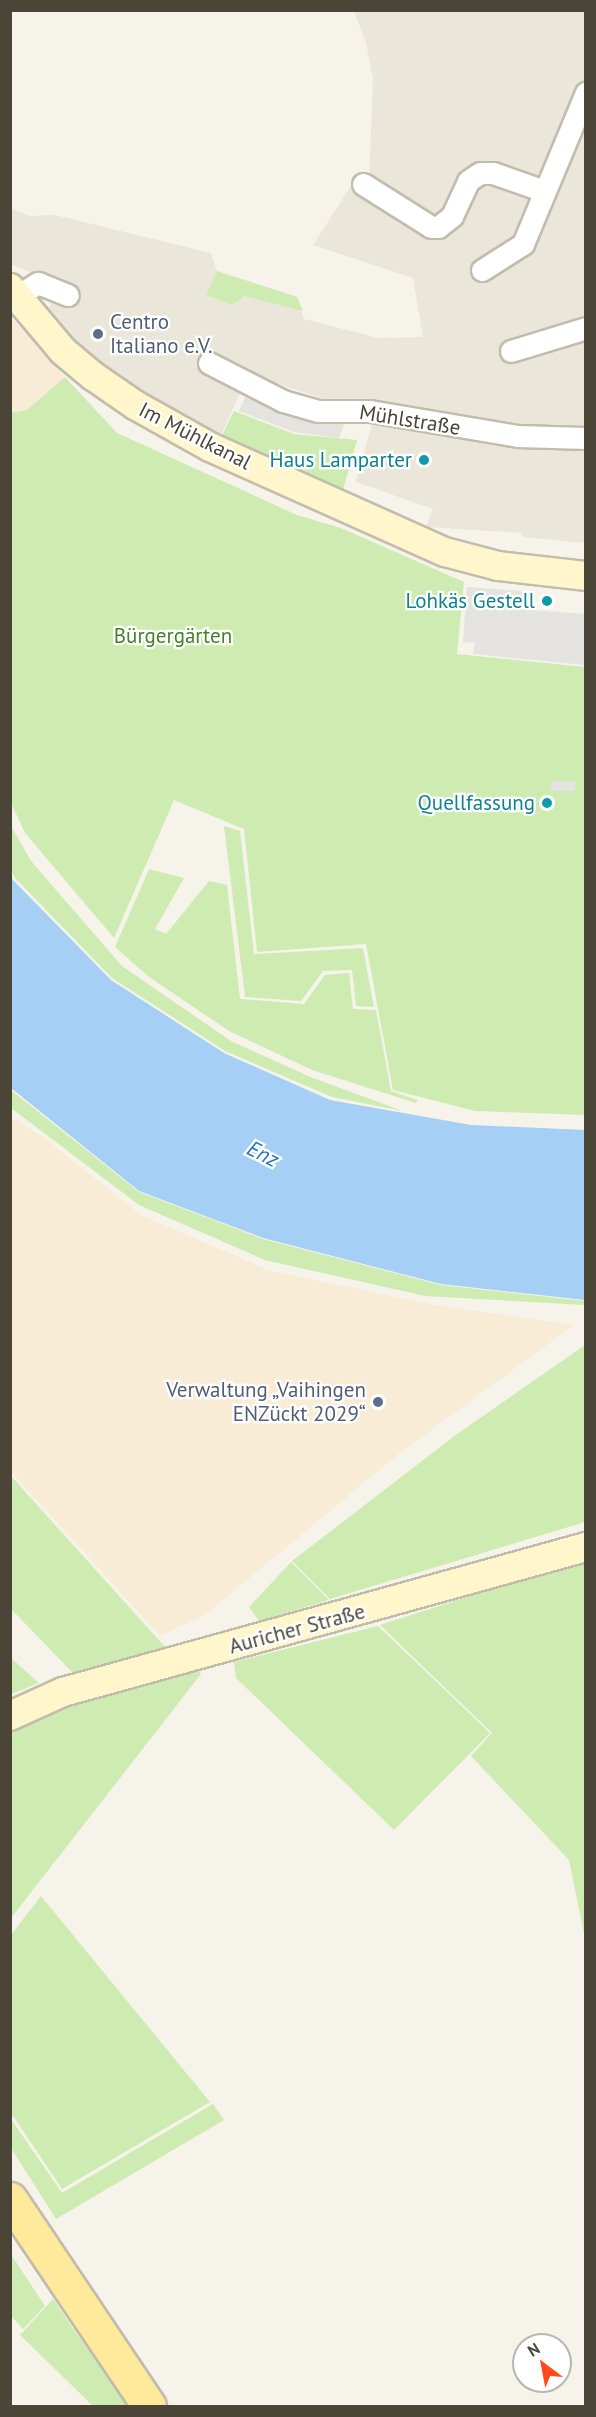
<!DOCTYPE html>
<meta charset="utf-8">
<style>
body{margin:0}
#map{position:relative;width:596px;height:2417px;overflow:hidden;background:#f6f3eb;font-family:"PT Sans",sans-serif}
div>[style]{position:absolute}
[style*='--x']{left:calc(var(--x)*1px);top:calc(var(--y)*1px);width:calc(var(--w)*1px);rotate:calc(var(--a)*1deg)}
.residential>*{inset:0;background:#eae6d9}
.commercial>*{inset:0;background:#f8ecd6}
.green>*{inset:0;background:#ceecb2}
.parking>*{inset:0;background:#e5e3df}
.water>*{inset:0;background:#a5cff5}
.roads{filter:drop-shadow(2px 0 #c2bcad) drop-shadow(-2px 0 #c2bcad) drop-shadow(0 2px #c2bcad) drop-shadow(0 -2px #c2bcad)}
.street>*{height:21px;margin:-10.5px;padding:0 10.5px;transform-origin:10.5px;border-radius:10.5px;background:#fff}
.secondary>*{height:28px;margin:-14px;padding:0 14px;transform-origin:14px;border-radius:14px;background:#fff6cc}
.primary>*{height:33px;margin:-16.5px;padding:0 16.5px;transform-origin:16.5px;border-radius:16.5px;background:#ffe99b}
.dots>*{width:16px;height:16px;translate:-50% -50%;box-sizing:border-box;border:3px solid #fff;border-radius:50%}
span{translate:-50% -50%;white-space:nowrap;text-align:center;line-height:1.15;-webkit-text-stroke:4.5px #fff;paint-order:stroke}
.service-label{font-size:21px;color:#4e5e75}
.left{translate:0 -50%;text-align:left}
.right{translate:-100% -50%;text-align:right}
.street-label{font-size:21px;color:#4b4538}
.culture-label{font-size:21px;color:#0d838f}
.park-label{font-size:21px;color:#438127}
.water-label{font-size:22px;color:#2a75be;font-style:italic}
.frame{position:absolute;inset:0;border:12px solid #4b4538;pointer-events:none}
.north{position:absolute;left:512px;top:2333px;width:60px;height:60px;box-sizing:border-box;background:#fff;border:2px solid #b7b5af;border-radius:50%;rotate:328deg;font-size:16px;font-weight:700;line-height:24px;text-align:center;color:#4b4538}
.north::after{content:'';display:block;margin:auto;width:21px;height:27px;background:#ff4b19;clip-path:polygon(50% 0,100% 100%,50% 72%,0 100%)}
</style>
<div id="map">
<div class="residential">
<i style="clip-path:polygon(354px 11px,585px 11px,585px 543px,522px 537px,523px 533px,426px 527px,433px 509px,356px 482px,378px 402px,330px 401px,249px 374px,219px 439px,136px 397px,44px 319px,60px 285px,11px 264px,10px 208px,29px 216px,55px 215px,211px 253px,217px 271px,297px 297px,304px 319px,378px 338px,423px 337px,413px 278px,313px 245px,351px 186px,363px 194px,369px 184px,373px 78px,366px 43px)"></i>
</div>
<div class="commercial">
<i style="clip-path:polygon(10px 316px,65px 377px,27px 410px,11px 413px)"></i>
<i style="clip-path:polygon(11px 1117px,42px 1136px,141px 1215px,268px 1270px,428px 1304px,574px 1325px,396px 1456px,205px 1615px,160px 1636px,11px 1472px)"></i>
</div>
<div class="green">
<i style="clip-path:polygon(217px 271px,297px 297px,303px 311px,244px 296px,232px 305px,206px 295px)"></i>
<i style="clip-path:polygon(65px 377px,117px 433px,297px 515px,341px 528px,464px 582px,457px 654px,585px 667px,585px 1115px,475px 1111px,393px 1090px,366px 944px,257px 952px,244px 829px,174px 800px,114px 938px,25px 833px,11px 803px,11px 413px,27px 410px)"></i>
<i style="clip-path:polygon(234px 411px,294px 434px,357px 440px,342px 494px,220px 439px)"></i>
<i style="clip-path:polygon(10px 824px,31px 861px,122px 966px,231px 1041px,313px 1078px,403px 1111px,332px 1097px,225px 1051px,112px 978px,15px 878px,11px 870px)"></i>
<i style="clip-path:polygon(224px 826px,240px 831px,254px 954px,363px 948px,374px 1007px,356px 1006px,352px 970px,323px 971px,301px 1001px,245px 997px)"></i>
<i style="clip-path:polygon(149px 869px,184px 878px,155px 929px,166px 934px,209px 881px,227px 885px,240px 999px,304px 1004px,325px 975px,349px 973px,353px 1009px,376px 1010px,391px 1091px,418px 1100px,416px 1103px,312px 1070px,229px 1031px,149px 977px,115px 947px)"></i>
<i style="clip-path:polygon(12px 1091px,139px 1192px,263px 1239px,441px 1285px,585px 1301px,585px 1305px,425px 1296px,265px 1260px,139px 1205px,11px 1108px)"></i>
<i style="clip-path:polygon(585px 1345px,585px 1522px,330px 1599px,292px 1561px,457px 1434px)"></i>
<i style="clip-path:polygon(10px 1476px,11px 1476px,166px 1648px,73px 1673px,11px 1609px)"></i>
<i style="clip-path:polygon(585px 1559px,585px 1938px,569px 1860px,471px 1756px,492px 1733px,380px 1625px)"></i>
<i style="clip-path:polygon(291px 1562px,329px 1600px,259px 1621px,249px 1607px)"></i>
<i style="clip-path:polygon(378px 1626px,490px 1733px,394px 1830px,236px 1678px,234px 1662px)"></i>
<i style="clip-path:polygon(11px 1658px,39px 1683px,11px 1694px)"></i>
<i style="clip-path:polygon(198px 1670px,201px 1674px,11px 1918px,11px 1730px,74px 1702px)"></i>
<i style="clip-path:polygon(41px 1896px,210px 2102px,62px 2189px,11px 2113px,11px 1935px)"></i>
<i style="clip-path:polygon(213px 2104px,224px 2120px,56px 2219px,11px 2148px,11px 2119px,62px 2193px)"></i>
<i style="clip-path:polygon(10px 2253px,45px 2306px,23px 2329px,11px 2316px)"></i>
<i style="clip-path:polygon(53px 2299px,76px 2333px,130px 2406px,93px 2406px,20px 2335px)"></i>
</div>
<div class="parking">
<i style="clip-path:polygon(245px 397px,295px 417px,344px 424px,339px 438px,294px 432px,239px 411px)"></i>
<i style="clip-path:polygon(467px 587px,522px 591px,521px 609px,585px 614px,585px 665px,473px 654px,475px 643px,463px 642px)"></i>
<i style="clip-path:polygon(551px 781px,575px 781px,575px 791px,551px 791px)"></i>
</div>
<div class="water">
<i style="clip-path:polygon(10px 877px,111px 980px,224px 1053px,330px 1100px,471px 1125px,585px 1130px,585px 1300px,441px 1284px,263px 1238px,139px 1191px,11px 1088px)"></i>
</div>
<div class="roads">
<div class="street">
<i style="--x:363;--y:184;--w:80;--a:32.3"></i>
<i style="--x:431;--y:227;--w:7;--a:0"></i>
<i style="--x:438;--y:227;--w:18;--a:-38"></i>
<i style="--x:452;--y:216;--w:38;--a:-65"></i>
<i style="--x:468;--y:181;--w:14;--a:-34"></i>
<i style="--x:480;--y:173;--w:13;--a:0"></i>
<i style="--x:493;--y:173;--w:54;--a:19.4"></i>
<i style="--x:482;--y:270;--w:49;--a:-32.4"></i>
<i style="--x:523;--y:244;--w:164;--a:-67.4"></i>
<i style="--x:17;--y:296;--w:25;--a:-32"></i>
<i style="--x:38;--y:283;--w:32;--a:22"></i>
<i style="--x:511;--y:351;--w:78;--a:-17"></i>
<i style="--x:209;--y:363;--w:83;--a:27.2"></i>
<i style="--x:283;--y:401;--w:36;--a:16"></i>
<i style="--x:318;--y:411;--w:52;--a:0"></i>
<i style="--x:370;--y:411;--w:150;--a:9.6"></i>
<i style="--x:518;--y:436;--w:68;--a:1.7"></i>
</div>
<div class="secondary">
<i style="--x:10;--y:288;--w:82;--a:49.9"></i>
<i style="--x:63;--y:351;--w:39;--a:40"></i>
<i style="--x:93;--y:376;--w:51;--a:34.6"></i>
<i style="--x:135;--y:405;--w:86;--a:29.2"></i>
<i style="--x:210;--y:447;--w:257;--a:24.1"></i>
<i style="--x:445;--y:552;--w:55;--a:14.8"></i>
<i style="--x:498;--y:566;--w:89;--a:6.5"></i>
<i style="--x:10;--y:1716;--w:58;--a:-24.4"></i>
<i style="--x:63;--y:1692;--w:543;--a:-15.5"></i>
</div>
<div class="primary">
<i style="--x:10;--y:2199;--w:249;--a:56.1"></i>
</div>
</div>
<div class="dots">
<i style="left:98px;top:334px;background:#5c6f8a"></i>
<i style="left:424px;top:460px;background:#0f9aa8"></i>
<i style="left:547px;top:601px;background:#0f9aa8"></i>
<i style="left:547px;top:803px;background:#0f9aa8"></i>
<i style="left:378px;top:1402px;background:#5c6f8a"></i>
</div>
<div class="service-label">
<span class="left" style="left:110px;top:334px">Centro<br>Italiano e.V.</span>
<span class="right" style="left:366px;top:1402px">Verwaltung „Vaihingen<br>ENZückt 2029“</span>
</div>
<div class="street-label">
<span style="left:410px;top:420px;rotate:9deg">Mühlstraße</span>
<span style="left:195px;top:436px;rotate:27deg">Im Mühlkanal</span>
<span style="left:297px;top:1629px;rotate:-15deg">Auricher Straße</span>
</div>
<div class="culture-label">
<span class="right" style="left:412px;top:460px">Haus Lamparter</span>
<span class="right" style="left:535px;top:601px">Lohkäs Gestell</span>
<span class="right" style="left:535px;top:803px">Quellfassung</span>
</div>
<div class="park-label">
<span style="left:173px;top:636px">Bürgergärten</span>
</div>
<div class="water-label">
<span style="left:263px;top:1154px;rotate:27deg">Enz</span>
</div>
<div class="frame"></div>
<div class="north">N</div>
</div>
